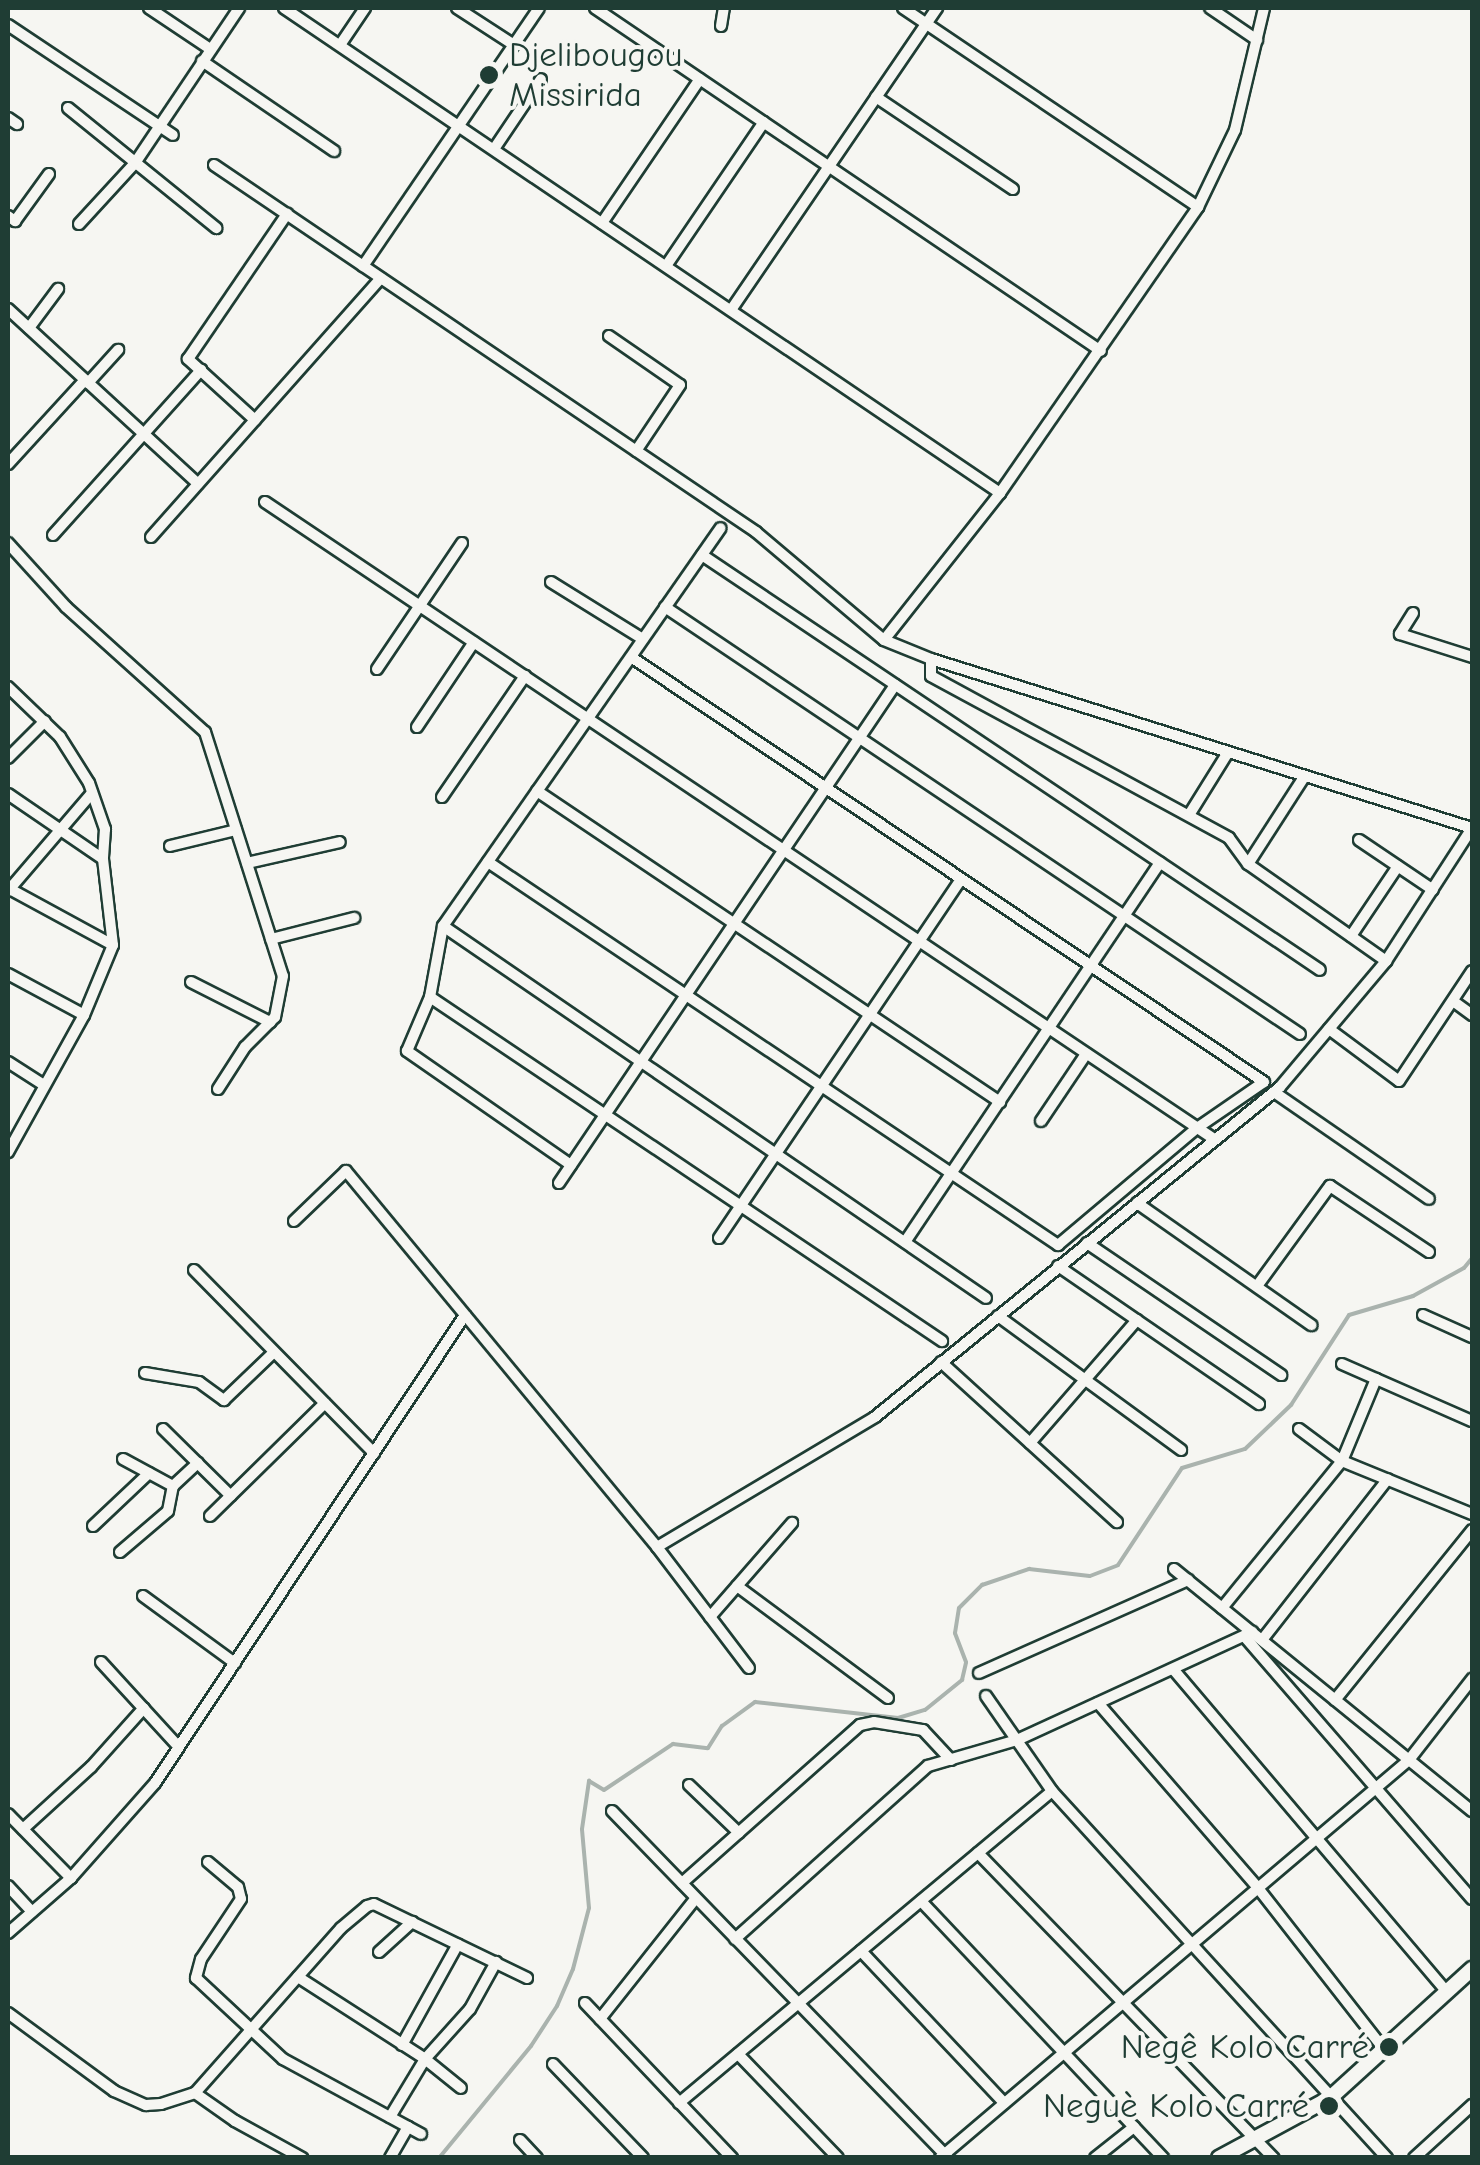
<!DOCTYPE html>
<meta charset="utf-8">
<style>
body{margin:0}
#map{position:relative;width:1480px;height:2165px;overflow:hidden;background:#f6f6f2;font-family:"Comic Neue",sans-serif}
div>[style]{position:absolute}
[style*='--x']{left:calc(var(--x)*1px);top:calc(var(--y)*1px);width:calc(var(--w)*1px);rotate:calc(var(--a)*1deg)}
.stream>*{height:4px;margin:-2px;padding:0 2px;transform-origin:2px;border-radius:2px;background:#aab3ae}
.roads{filter:drop-shadow(2px 0 #1f3d34) drop-shadow(-2px 0 #1f3d34) drop-shadow(0 2px #1f3d34) drop-shadow(0 -2px #1f3d34)}
.street>*{height:10px;margin:-5px;padding:0 5px;transform-origin:5px;border-radius:5px;background:#f6f6f2}
.secondary>*{height:14px;margin:-7px;padding:0 7px;transform-origin:7px;border-radius:7px;background:#f6f6f2}
.dots>*{width:28px;height:28px;translate:-50% -50%;box-sizing:border-box;border:5px solid #f6f6f2;border-radius:50%}
span{translate:-50% -50%;white-space:nowrap;text-align:center;line-height:1.15;-webkit-text-stroke:8px #f6f6f2;paint-order:stroke}
.poi-label{font-size:35px;color:#1f3d34}
.left{translate:0 -50%;text-align:left}
.right{translate:-100% -50%;text-align:right}
.frame{position:absolute;inset:0;border:10px solid #1f3d34;pointer-events:none}
</style>
<div id="map">
<div class="stream">
<i style="--x:439;--y:2158;--w:145;--a:-50.6"></i>
<i style="--x:531;--y:2046;--w:48;--a:-57"></i>
<i style="--x:557;--y:2006;--w:40;--a:-66.6"></i>
<i style="--x:573;--y:1969;--w:63;--a:-75.3"></i>
<i style="--x:589;--y:1908;--w:79;--a:-95.1"></i>
<i style="--x:582;--y:1829;--w:49;--a:-81.7"></i>
<i style="--x:589;--y:1781;--w:17;--a:31"></i>
<i style="--x:604;--y:1790;--w:83;--a:-33.7"></i>
<i style="--x:673;--y:1744;--w:35;--a:7"></i>
<i style="--x:708;--y:1748;--w:26;--a:-58"></i>
<i style="--x:722;--y:1726;--w:41;--a:-36"></i>
<i style="--x:755;--y:1702;--w:144;--a:6.4"></i>
<i style="--x:898;--y:1718;--w:28;--a:-17"></i>
<i style="--x:925;--y:1710;--w:48;--a:-39"></i>
<i style="--x:962;--y:1680;--w:18;--a:-77"></i>
<i style="--x:966;--y:1662;--w:31;--a:-111"></i>
<i style="--x:955;--y:1633;--w:25;--a:-81"></i>
<i style="--x:959;--y:1608;--w:33;--a:-45"></i>
<i style="--x:982;--y:1585;--w:50;--a:-18.8"></i>
<i style="--x:1029;--y:1569;--w:61;--a:6.5"></i>
<i style="--x:1090;--y:1576;--w:30;--a:-21"></i>
<i style="--x:1118;--y:1565;--w:116;--a:-56.6"></i>
<i style="--x:1182;--y:1468;--w:66;--a:-16.8"></i>
<i style="--x:1245;--y:1449;--w:64;--a:-43.7"></i>
<i style="--x:1291;--y:1405;--w:107;--a:-57.2"></i>
<i style="--x:1349;--y:1315;--w:67;--a:-16.5"></i>
<i style="--x:1413;--y:1296;--w:58;--a:-28.8"></i>
<i style="--x:1464;--y:1268;--w:13;--a:-51"></i>
</div>
<div class="roads">
<div class="street">
<i style="--x:149;--y:8;--w:73;--a:33.9"></i>
<i style="--x:284;--y:8;--w:865;--a:34.11"></i>
<i style="--x:457;--y:8;--w:68;--a:33"></i>
<i style="--x:595;--y:8;--w:611;--a:34.13"></i>
<i style="--x:903;--y:8;--w:356;--a:34"></i>
<i style="--x:1210;--y:8;--w:57;--a:34.2"></i>
<i style="--x:8;--y:25;--w:198;--a:33.7"></i>
<i style="--x:721;--y:26;--w:18;--a:-81"></i>
<i style="--x:340;--y:45;--w:45;--a:-56"></i>
<i style="--x:202;--y:61;--w:160;--a:34.3"></i>
<i style="--x:876;--y:97;--w:165;--a:33.9"></i>
<i style="--x:68;--y:108;--w:191;--a:39"></i>
<i style="--x:8;--y:118;--w:11;--a:34"></i>
<i style="--x:494;--y:149;--w:84;--a:-56.1"></i>
<i style="--x:214;--y:165;--w:655;--a:34.1"></i>
<i style="--x:756;--y:532;--w:167;--a:40.2"></i>
<i style="--x:884;--y:640;--w:51;--a:22"></i>
<i style="--x:931;--y:659;--w:567;--a:17.35"></i>
<i style="--x:8;--y:216;--w:9;--a:36"></i>
<i style="--x:15;--y:221;--w:58;--a:-54.1"></i>
<i style="--x:602;--y:223;--w:174;--a:-55.8"></i>
<i style="--x:79;--y:224;--w:83;--a:-47.4"></i>
<i style="--x:135;--y:163;--w:187;--a:-56.1"></i>
<i style="--x:363;--y:266;--w:312;--a:-55.7"></i>
<i style="--x:666;--y:266;--w:174;--a:-55.8"></i>
<i style="--x:8;--y:309;--w:258;--a:42.6"></i>
<i style="--x:731;--y:310;--w:366;--a:-55.7"></i>
<i style="--x:29;--y:328;--w:49;--a:-53.4"></i>
<i style="--x:609;--y:336;--w:86;--a:34.6"></i>
<i style="--x:680;--y:385;--w:79;--a:123.7"></i>
<i style="--x:88;--y:383;--w:45;--a:-47.7"></i>
<i style="--x:255;--y:420;--w:91;--a:-137.7"></i>
<i style="--x:188;--y:359;--w:176;--a:-55.7"></i>
<i style="--x:8;--y:464;--w:114;--a:-47.5"></i>
<i style="--x:265;--y:502;--w:1143;--a:33.87"></i>
<i style="--x:53;--y:535;--w:222;--a:-48.1"></i>
<i style="--x:151;--y:537;--w:346;--a:-48.4"></i>
<i style="--x:8;--y:543;--w:86;--a:47.8"></i>
<i style="--x:66;--y:607;--w:187;--a:42"></i>
<i style="--x:205;--y:732;--w:256;--a:72.3"></i>
<i style="--x:283;--y:976;--w:42;--a:101"></i>
<i style="--x:275;--y:1017;--w:42;--a:135"></i>
<i style="--x:245;--y:1047;--w:50;--a:122.7"></i>
<i style="--x:702;--y:555;--w:744;--a:33.88"></i>
<i style="--x:551;--y:582;--w:108;--a:31.8"></i>
<i style="--x:665;--y:607;--w:765;--a:33.92"></i>
<i style="--x:1413;--y:613;--w:25;--a:122"></i>
<i style="--x:1400;--y:634;--w:76;--a:17.7"></i>
<i style="--x:884;--y:640;--w:187;--a:-51.7"></i>
<i style="--x:1000;--y:493;--w:348;--a:-55.3"></i>
<i style="--x:1198;--y:207;--w:85;--a:-64.3"></i>
<i style="--x:1235;--y:130;--w:125;--a:-76.6"></i>
<i style="--x:931;--y:659;--w:17;--a:90"></i>
<i style="--x:931;--y:676;--w:339;--a:28.5"></i>
<i style="--x:1229;--y:838;--w:32;--a:54"></i>
<i style="--x:1248;--y:864;--w:169;--a:35.1"></i>
<i style="--x:377;--y:669;--w:152;--a:-56"></i>
<i style="--x:8;--y:687;--w:72;--a:43.9"></i>
<i style="--x:60;--y:737;--w:54;--a:57.8"></i>
<i style="--x:89;--y:783;--w:49;--a:70.8"></i>
<i style="--x:105;--y:829;--w:30;--a:94"></i>
<i style="--x:103;--y:859;--w:87;--a:83.4"></i>
<i style="--x:113;--y:945;--w:76;--a:112.5"></i>
<i style="--x:84;--y:1015;--w:157;--a:119"></i>
<i style="--x:417;--y:727;--w:102;--a:-56.2"></i>
<i style="--x:8;--y:758;--w:52;--a:-45"></i>
<i style="--x:537;--y:791;--w:558;--a:33.89"></i>
<i style="--x:8;--y:794;--w:115;--a:34.4"></i>
<i style="--x:442;--y:797;--w:147;--a:-55.6"></i>
<i style="--x:1189;--y:815;--w:72;--a:-58.1"></i>
<i style="--x:1359;--y:840;--w:89;--a:34"></i>
<i style="--x:170;--y:846;--w:68;--a:-13.6"></i>
<i style="--x:488;--y:862;--w:687;--a:33.9"></i>
<i style="--x:1058;--y:1245;--w:182;--a:-40.1"></i>
<i style="--x:1197;--y:1128;--w:81;--a:-34.5"></i>
<i style="--x:1264;--y:1082;--w:762;--a:-146.12"></i>
<i style="--x:247;--y:863;--w:95;--a:-12.7"></i>
<i style="--x:1248;--y:864;--w:103;--a:-57.2"></i>
<i style="--x:8;--y:888;--w:119;--a:28.5"></i>
<i style="--x:8;--y:891;--w:129;--a:-49.4"></i>
<i style="--x:443;--y:926;--w:658;--a:34.41"></i>
<i style="--x:1351;--y:936;--w:84;--a:-56.1"></i>
<i style="--x:271;--y:939;--w:86;--a:-14.2"></i>
<i style="--x:8;--y:974;--w:86;--a:28.3"></i>
<i style="--x:191;--y:982;--w:89;--a:26.9"></i>
<i style="--x:430;--y:997;--w:617;--a:33.9"></i>
<i style="--x:1453;--y:1001;--w:24;--a:36"></i>
<i style="--x:1329;--y:1029;--w:87;--a:36.6"></i>
<i style="--x:1399;--y:1081;--w:132;--a:-56.4"></i>
<i style="--x:8;--y:1062;--w:43;--a:32.6"></i>
<i style="--x:1274;--y:1092;--w:188;--a:34.6"></i>
<i style="--x:1041;--y:1121;--w:81;--a:-56.1"></i>
<i style="--x:571;--y:1165;--w:200;--a:-145.2"></i>
<i style="--x:407;--y:1051;--w:59;--a:-66.9"></i>
<i style="--x:430;--y:997;--w:72;--a:-79.6"></i>
<i style="--x:443;--y:926;--w:485;--a:-55.1"></i>
<i style="--x:559;--y:1183;--w:601;--a:-55.99"></i>
<i style="--x:1137;--y:1203;--w:213;--a:35"></i>
<i style="--x:294;--y:1221;--w:72;--a:-43.9"></i>
<i style="--x:346;--y:1171;--w:488;--a:50.4"></i>
<i style="--x:657;--y:1547;--w:152;--a:52.8"></i>
<i style="--x:719;--y:1238;--w:433;--a:-56"></i>
<i style="--x:905;--y:1242;--w:457;--a:-56.1"></i>
<i style="--x:1087;--y:1243;--w:235;--a:34.2"></i>
<i style="--x:1058;--y:1266;--w:244;--a:34.5"></i>
<i style="--x:194;--y:1270;--w:257;--a:45.5"></i>
<i style="--x:1257;--y:1286;--w:124;--a:-53.9"></i>
<i style="--x:1330;--y:1186;--w:119;--a:33.7"></i>
<i style="--x:1423;--y:1315;--w:54;--a:24.2"></i>
<i style="--x:998;--y:1316;--w:227;--a:36.2"></i>
<i style="--x:941;--y:1362;--w:238;--a:42.3"></i>
<i style="--x:1342;--y:1364;--w:142;--a:23.7"></i>
<i style="--x:145;--y:1373;--w:55;--a:9.5"></i>
<i style="--x:199;--y:1382;--w:31;--a:36"></i>
<i style="--x:224;--y:1400;--w:69;--a:-43.8"></i>
<i style="--x:163;--y:1429;--w:95;--a:44.6"></i>
<i style="--x:1299;--y:1429;--w:54;--a:36.7"></i>
<i style="--x:1342;--y:1461;--w:140;--a:22.2"></i>
<i style="--x:1030;--y:1443;--w:163;--a:-49"></i>
<i style="--x:123;--y:1459;--w:57;--a:28.4"></i>
<i style="--x:210;--y:1516;--w:161;--a:-44.5"></i>
<i style="--x:93;--y:1526;--w:77;--a:-43.4"></i>
<i style="--x:657;--y:1547;--w:254;--a:-30.8"></i>
<i style="--x:875;--y:1417;--w:522;--a:-39.17"></i>
<i style="--x:1280;--y:1087;--w:165;--a:-49.9"></i>
<i style="--x:1386;--y:961;--w:158;--a:-57.1"></i>
<i style="--x:120;--y:1552;--w:63;--a:-40.5"></i>
<i style="--x:168;--y:1511;--w:25;--a:-79"></i>
<i style="--x:173;--y:1486;--w:34;--a:-43"></i>
<i style="--x:1174;--y:1569;--w:384;--a:39.1"></i>
<i style="--x:737;--y:1586;--w:188;--a:36.6"></i>
<i style="--x:143;--y:1596;--w:114;--a:36.1"></i>
<i style="--x:1222;--y:1608;--w:190;--a:-50.8"></i>
<i style="--x:1342;--y:1461;--w:89;--a:-67.5"></i>
<i style="--x:710;--y:1617;--w:125;--a:-48.9"></i>
<i style="--x:1244;--y:1636;--w:348;--a:49.1"></i>
<i style="--x:1262;--y:1640;--w:204;--a:-52"></i>
<i style="--x:101;--y:1662;--w:115;--a:47.5"></i>
<i style="--x:1173;--y:1669;--w:424;--a:49.7"></i>
<i style="--x:979;--y:1673;--w:229;--a:-24"></i>
<i style="--x:986;--y:1696;--w:116;--a:55.2"></i>
<i style="--x:1052;--y:1791;--w:497;--a:47.6"></i>
<i style="--x:1335;--y:1700;--w:218;--a:-51.1"></i>
<i style="--x:1098;--y:1703;--w:245;--a:49.1"></i>
<i style="--x:1258;--y:1888;--w:204;--a:52"></i>
<i style="--x:689;--y:1785;--w:69;--a:43.8"></i>
<i style="--x:612;--y:1811;--w:483;--a:45.9"></i>
<i style="--x:8;--y:1814;--w:90;--a:45.5"></i>
<i style="--x:23;--y:1829;--w:92;--a:-42.4"></i>
<i style="--x:91;--y:1767;--w:79;--a:-48.1"></i>
<i style="--x:978;--y:1853;--w:425;--a:45.9"></i>
<i style="--x:208;--y:1862;--w:39;--a:40"></i>
<i style="--x:238;--y:1887;--w:12;--a:76"></i>
<i style="--x:241;--y:1899;--w:72;--a:123.7"></i>
<i style="--x:201;--y:1959;--w:20;--a:105"></i>
<i style="--x:196;--y:1978;--w:119;--a:43"></i>
<i style="--x:283;--y:2059;--w:157;--a:28.5"></i>
<i style="--x:682;--y:1883;--w:238;--a:-41.6"></i>
<i style="--x:860;--y:1725;--w:14;--a:-12"></i>
<i style="--x:874;--y:1722;--w:50;--a:9.3"></i>
<i style="--x:923;--y:1730;--w:41;--a:47"></i>
<i style="--x:8;--y:1886;--w:35;--a:47"></i>
<i style="--x:921;--y:1901;--w:353;--a:46.7"></i>
<i style="--x:8;--y:1933;--w:84;--a:-41.1"></i>
<i style="--x:71;--y:1878;--w:127;--a:-48.5"></i>
<i style="--x:155;--y:1783;--w:561;--a:-56.48"></i>
<i style="--x:735;--y:1939;--w:259;--a:-41.9"></i>
<i style="--x:928;--y:1766;--w:93;--a:-16.3"></i>
<i style="--x:1017;--y:1740;--w:259;--a:-24.7"></i>
<i style="--x:861;--y:1951;--w:209;--a:46.7"></i>
<i style="--x:379;--y:1952;--w:45;--a:-42.3"></i>
<i style="--x:298;--y:1977;--w:151;--a:32.8"></i>
<i style="--x:425;--y:2059;--w:46;--a:38.9"></i>
<i style="--x:585;--y:2003;--w:214;--a:46.5"></i>
<i style="--x:8;--y:2013;--w:132;--a:36.3"></i>
<i style="--x:114;--y:2091;--w:35;--a:24"></i>
<i style="--x:146;--y:2105;--w:15;--a:-4"></i>
<i style="--x:161;--y:2104;--w:36;--a:-18"></i>
<i style="--x:195;--y:2093;--w:220;--a:-48.5"></i>
<i style="--x:341;--y:1928;--w:34;--a:-40"></i>
<i style="--x:367;--y:1906;--w:7;--a:-16"></i>
<i style="--x:374;--y:1904;--w:170;--a:25.8"></i>
<i style="--x:600;--y:2019;--w:154;--a:-51.6"></i>
<i style="--x:402;--y:2045;--w:115;--a:-61"></i>
<i style="--x:738;--y:2054;--w:144;--a:46.1"></i>
<i style="--x:553;--y:2064;--w:130;--a:46.2"></i>
<i style="--x:195;--y:2093;--w:49;--a:35"></i>
<i style="--x:235;--y:2121;--w:77;--a:28.9"></i>
<i style="--x:679;--y:2103;--w:486;--a:-39.9"></i>
<i style="--x:390;--y:2117;--w:68;--a:-58.9"></i>
<i style="--x:425;--y:2059;--w:67;--a:-48"></i>
<i style="--x:470;--y:2009;--w:54;--a:-61"></i>
<i style="--x:520;--y:2140;--w:25;--a:47"></i>
<i style="--x:390;--y:2158;--w:36;--a:-60"></i>
<i style="--x:940;--y:2158;--w:615;--a:-40.32"></i>
<i style="--x:1409;--y:1760;--w:103;--a:-52.1"></i>
<i style="--x:1095;--y:2158;--w:50;--a:-38.5"></i>
<i style="--x:1414;--y:2158;--w:79;--a:-42.4"></i>
</div>
<div class="secondary">
<i style="--x:1219;--y:2158;--w:126;--a:-28.4"></i>
<i style="--x:1330;--y:2098;--w:192;--a:-42.3"></i>
</div>
</div>
<div class="dots">
<i style="left:489px;top:75px;background:#1f3d34"></i>
<i style="left:1389px;top:2047px;background:#1f3d34"></i>
<i style="left:1329px;top:2106px;background:#1f3d34"></i>
</div>
<div class="poi-label">
<span class="left" style="left:509px;top:75px">Djelibougou<br>Missirida</span>
<span class="right" style="left:1369px;top:2047px">Negê Kolo Carré</span>
<span class="right" style="left:1309px;top:2106px">Neguè Kolo Carré</span>
</div>
<div class="frame"></div>
</div>
